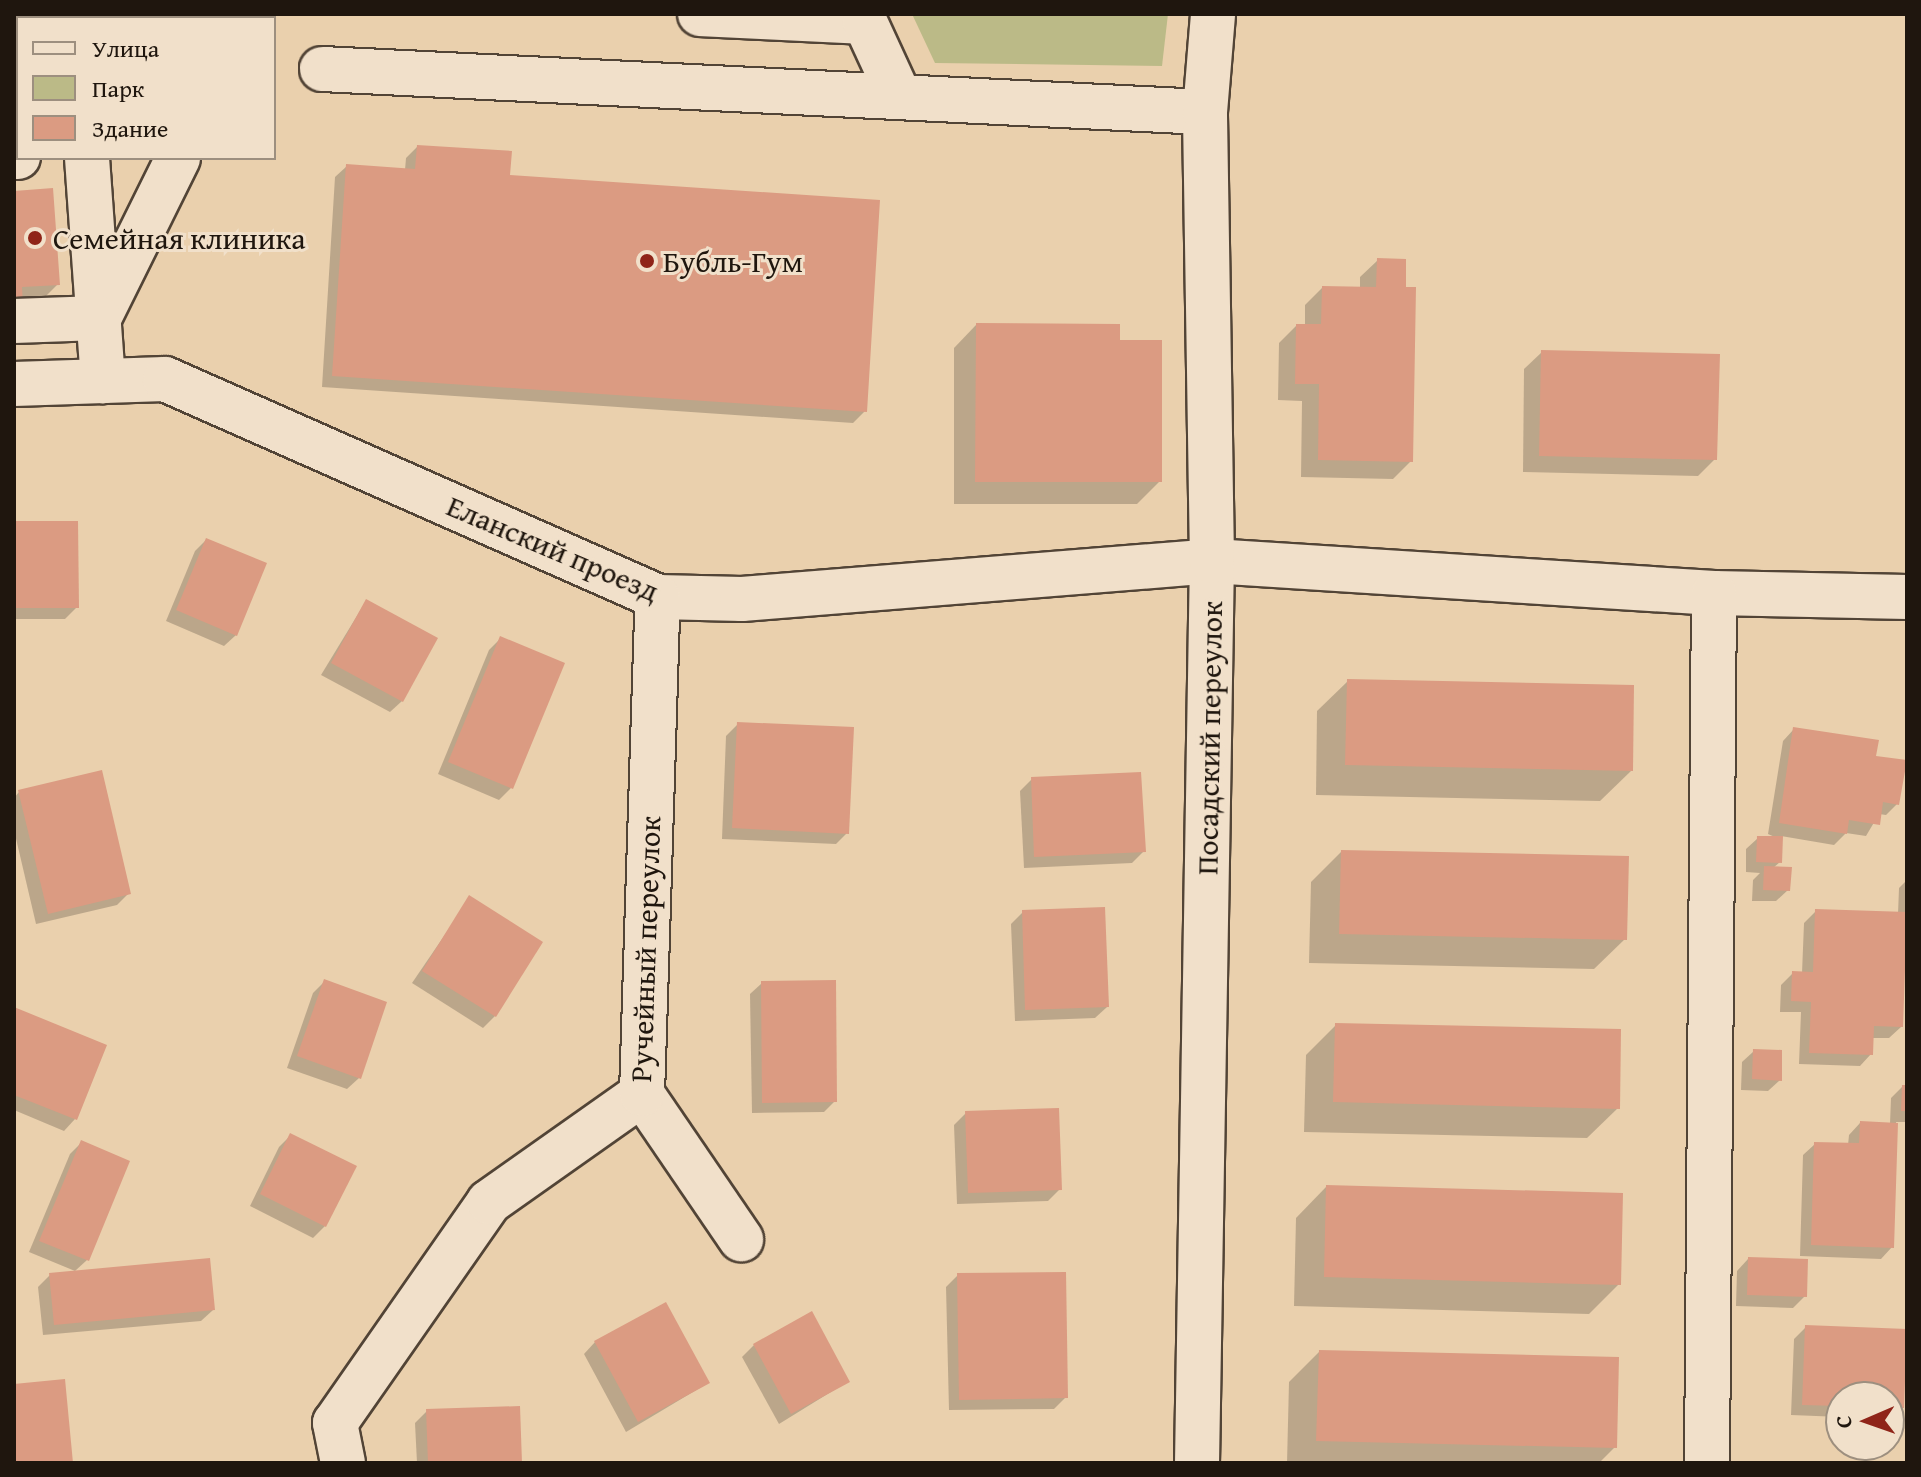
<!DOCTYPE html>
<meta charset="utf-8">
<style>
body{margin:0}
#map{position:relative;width:1921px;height:1477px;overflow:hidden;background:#ead0ad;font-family:"Gentium Book Plus",serif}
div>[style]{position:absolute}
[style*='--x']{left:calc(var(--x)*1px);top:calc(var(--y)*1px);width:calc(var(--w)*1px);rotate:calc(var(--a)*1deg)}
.green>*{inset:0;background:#bbba87}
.shadow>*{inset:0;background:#0003}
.building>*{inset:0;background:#db9b82}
.roads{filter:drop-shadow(2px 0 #524436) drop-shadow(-2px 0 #524436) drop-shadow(0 2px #524436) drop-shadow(0 -2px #524436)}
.minor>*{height:44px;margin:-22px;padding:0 22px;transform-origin:22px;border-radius:22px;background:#f1e0ca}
.dots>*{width:22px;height:22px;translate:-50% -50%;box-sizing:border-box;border:4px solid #f1e0ca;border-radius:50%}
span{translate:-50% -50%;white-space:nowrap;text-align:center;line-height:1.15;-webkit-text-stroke:6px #f1e0ca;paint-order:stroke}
.poi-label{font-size:30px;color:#1f160e}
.left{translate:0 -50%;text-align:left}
.street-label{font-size:30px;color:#1f160e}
.frame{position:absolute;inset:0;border:16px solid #1f160e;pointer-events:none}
.legend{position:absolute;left:16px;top:16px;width:260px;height:144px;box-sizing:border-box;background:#f1e0ca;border:2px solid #9d8f7f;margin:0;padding:10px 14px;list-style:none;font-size:24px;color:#1f160e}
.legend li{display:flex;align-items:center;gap:16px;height:40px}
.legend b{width:40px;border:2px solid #9d8f7f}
.north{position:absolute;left:1825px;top:1381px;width:80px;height:80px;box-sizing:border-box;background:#f1e0ca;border:2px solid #9d8f7f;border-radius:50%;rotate:268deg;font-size:22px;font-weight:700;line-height:32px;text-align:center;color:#1f160e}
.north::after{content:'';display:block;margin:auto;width:28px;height:36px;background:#8f2418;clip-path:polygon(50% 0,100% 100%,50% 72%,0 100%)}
</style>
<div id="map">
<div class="green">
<i style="clip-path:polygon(14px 14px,229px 14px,229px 18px,18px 18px,14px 129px)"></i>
<i style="clip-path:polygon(912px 14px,1168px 14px,1162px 66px,935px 63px)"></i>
</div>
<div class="shadow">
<i style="clip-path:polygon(417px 147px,508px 177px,865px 411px,853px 423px,322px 387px,335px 177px,347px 166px,405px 170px,406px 158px)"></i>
<i style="clip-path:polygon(14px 193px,58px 284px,40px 302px,14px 313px)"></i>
<i style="clip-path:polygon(1378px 260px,1411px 461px,1393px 479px,1301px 477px,1302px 401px,1278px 400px,1279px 343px,1296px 326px,1305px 326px,1305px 305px,1322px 288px,1360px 288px,1360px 277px)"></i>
<i style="clip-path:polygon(976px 325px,1118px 342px,1160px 481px,1137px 504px,954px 504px,954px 348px)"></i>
<i style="clip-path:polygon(1542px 352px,1715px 459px,1698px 476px,1523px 472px,1524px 369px)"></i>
<i style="clip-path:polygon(14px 523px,77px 607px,65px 619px,14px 619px)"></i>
<i style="clip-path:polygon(206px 540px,236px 635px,224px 646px,166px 621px,195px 551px)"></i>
<i style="clip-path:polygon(366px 601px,402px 701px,390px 712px,321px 675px)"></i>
<i style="clip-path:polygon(501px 638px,511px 788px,499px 800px,438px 774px,489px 650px)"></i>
<i style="clip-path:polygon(1348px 681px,1631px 771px,1600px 801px,1316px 795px,1317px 711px)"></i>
<i style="clip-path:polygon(738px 724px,847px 833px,836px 844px,722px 839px,726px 736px)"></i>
<i style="clip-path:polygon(1794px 729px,1874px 757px,1897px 804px,1886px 815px,1879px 814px,1866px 836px,1846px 833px,1834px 845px,1781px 836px,1780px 862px,1773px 868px,1788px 890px,1776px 901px,1752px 901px,1753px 880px,1760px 873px,1746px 872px,1746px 849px,1758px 838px,1777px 838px,1768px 834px,1783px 741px)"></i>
<i style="clip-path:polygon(1032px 779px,1144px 851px,1132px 863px,1024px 868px,1020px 791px)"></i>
<i style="clip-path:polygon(19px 792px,129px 893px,117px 905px,36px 924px,14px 830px,14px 798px)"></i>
<i style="clip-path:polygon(1341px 852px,1625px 939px,1594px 969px,1309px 963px,1311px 882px)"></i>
<i style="clip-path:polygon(1907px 880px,1901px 1027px,1889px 1038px,1872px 1038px,1871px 1054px,1860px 1066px,1799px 1064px,1801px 1012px,1780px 1012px,1781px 985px,1793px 973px,1802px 973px,1804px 923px,1816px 911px,1898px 914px,1899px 888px)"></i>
<i style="clip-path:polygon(470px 898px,495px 1016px,483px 1028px,412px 983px)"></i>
<i style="clip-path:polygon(1023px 912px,1107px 1007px,1095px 1018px,1015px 1021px,1011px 924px)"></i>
<i style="clip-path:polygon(324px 982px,359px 1078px,347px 1089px,287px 1068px,313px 993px)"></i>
<i style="clip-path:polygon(762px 983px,835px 1101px,824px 1112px,752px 1113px,750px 994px)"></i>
<i style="clip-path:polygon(14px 1010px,75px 1119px,64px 1131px,14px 1110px)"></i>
<i style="clip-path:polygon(1336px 1025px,1618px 1108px,1587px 1138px,1304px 1132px,1306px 1055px)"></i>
<i style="clip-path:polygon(1754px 1051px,1780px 1080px,1768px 1091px,1741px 1090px,1742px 1062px)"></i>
<i style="clip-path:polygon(1902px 1087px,1907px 1087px,1907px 1122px,1896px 1122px,1892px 1247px,1881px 1259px,1800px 1256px,1803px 1155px,1815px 1144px,1848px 1145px,1849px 1135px,1860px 1123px,1890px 1124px,1891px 1098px)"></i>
<i style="clip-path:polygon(966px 1113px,1060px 1189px,1048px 1201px,957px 1204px,954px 1125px)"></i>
<i style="clip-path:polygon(291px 1135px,325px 1226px,313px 1238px,250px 1206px,279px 1147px)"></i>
<i style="clip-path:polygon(81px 1143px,87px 1260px,75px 1271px,29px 1252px,70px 1154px)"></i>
<i style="clip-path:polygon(1326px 1187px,1619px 1284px,1589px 1314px,1294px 1306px,1296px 1218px)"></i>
<i style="clip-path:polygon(1748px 1259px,1805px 1296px,1793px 1308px,1736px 1306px,1737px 1271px)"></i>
<i style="clip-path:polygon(50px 1275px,213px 1310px,201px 1321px,43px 1335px,38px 1287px)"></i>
<i style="clip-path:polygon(958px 1275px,1066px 1397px,1054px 1409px,949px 1410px,946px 1287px)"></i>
<i style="clip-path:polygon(1805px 1328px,1902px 1407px,1889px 1419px,1889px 1397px,1841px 1397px,1841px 1417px,1791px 1415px,1794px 1339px)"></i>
<i style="clip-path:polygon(595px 1342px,708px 1383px,626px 1432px,584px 1354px)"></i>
<i style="clip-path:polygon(754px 1345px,847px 1382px,779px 1424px,742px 1357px)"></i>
<i style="clip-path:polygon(1319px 1352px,1615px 1447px,1599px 1463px,1287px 1463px,1289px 1382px)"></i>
<i style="clip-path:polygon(427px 1411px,520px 1463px,417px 1463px,415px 1423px)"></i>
</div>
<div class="building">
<i style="clip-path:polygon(417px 145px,512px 151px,510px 175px,880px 200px,867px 412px,332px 376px,346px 164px,415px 169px)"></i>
<i style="clip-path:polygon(53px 188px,60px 285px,22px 287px,23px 306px,14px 307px,14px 191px)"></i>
<i style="clip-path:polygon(1377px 258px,1406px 259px,1406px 287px,1416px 287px,1413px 462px,1318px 460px,1319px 384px,1295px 384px,1296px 324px,1321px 324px,1322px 286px,1376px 287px)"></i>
<i style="clip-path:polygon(976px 323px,1120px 324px,1120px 340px,1162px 340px,1162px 482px,975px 482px)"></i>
<i style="clip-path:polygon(1541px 350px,1720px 354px,1717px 460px,1539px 456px)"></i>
<i style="clip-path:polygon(14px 521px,78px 521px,79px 608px,14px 608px)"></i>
<i style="clip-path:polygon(206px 538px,267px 563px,237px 636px,176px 610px)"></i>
<i style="clip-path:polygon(366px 599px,438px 638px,403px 702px,331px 663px)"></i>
<i style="clip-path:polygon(500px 636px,565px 663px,513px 789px,448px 762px)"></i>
<i style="clip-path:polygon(1347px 679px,1634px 685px,1633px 771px,1345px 765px)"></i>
<i style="clip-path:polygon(737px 722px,854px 727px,849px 834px,732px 828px)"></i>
<i style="clip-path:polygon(1793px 727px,1879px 740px,1876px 756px,1907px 760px,1899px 805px,1883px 802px,1880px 825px,1849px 820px,1847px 834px,1779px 823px)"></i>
<i style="clip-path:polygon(102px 770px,131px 894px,48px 914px,18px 790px)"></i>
<i style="clip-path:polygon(1141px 772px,1146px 852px,1034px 857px,1031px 777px)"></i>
<i style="clip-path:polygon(1757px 836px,1783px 836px,1782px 863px,1756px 862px)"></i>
<i style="clip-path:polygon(1341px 850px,1629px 856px,1627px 940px,1339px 934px)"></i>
<i style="clip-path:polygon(1764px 866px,1792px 867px,1790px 891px,1763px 890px)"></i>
<i style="clip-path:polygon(469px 895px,543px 942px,496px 1017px,422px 971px)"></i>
<i style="clip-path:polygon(1105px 907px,1109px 1007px,1025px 1010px,1022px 910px)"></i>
<i style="clip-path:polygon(1815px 909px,1907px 912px,1903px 1027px,1874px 1026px,1873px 1055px,1809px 1053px,1811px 1002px,1791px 1001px,1792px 971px,1813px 972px)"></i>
<i style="clip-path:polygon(324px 979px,387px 1002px,361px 1079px,297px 1056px)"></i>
<i style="clip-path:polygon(836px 980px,837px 1102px,762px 1103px,761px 981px)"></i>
<i style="clip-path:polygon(14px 1007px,107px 1045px,77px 1120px,14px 1095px)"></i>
<i style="clip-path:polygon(1335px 1023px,1621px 1029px,1620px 1109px,1333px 1102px)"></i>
<i style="clip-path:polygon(1753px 1049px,1782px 1050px,1782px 1081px,1752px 1079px)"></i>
<i style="clip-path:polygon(1902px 1085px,1907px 1085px,1907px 1111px,1901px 1111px)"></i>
<i style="clip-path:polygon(1059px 1108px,1062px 1190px,968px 1193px,965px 1111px)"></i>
<i style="clip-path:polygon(1860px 1121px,1898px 1123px,1894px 1248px,1811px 1245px,1814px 1142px,1859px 1143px)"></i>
<i style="clip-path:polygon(290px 1133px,357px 1166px,326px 1227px,260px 1194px)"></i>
<i style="clip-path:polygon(81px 1140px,130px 1161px,89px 1261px,39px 1241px)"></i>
<i style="clip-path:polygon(1326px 1185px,1623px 1193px,1621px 1285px,1324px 1277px)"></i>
<i style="clip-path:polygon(1748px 1257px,1808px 1259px,1807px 1297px,1747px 1295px)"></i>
<i style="clip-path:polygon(210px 1258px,215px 1310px,54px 1325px,49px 1273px)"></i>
<i style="clip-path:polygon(1066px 1272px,1068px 1398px,959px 1400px,957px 1273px)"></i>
<i style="clip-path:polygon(666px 1302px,710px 1383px,638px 1422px,594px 1341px)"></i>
<i style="clip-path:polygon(812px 1311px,850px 1382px,791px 1414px,753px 1344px)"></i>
<i style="clip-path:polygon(1805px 1325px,1907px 1329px,1904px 1408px,1889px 1408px,1889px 1397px,1841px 1397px,1841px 1406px,1802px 1405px)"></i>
<i style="clip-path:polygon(1319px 1350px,1619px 1357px,1617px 1448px,1316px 1441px)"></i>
<i style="clip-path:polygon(65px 1379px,73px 1463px,14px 1463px,14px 1384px)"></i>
<i style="clip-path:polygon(520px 1406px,522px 1463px,428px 1463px,426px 1409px)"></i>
</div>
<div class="roads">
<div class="minor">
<i style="--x:700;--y:14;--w:165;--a:2.8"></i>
<i style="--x:865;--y:22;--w:81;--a:65.3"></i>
<i style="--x:246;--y:18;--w:4;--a:-63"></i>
<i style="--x:322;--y:69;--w:884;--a:2.79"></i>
<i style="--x:14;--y:157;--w:4;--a:0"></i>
<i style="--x:87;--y:158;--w:224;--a:85.9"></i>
<i style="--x:100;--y:316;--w:176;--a:-63.7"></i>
<i style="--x:14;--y:321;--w:85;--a:-2"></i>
<i style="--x:14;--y:384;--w:151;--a:-1.9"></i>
<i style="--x:165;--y:379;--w:539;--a:23.85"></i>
<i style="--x:658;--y:597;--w:84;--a:1.4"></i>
<i style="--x:742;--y:599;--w:472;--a:-4.6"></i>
<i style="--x:1212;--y:561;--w:503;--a:3.65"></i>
<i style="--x:1714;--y:593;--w:193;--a:1.2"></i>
<i style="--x:642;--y:1094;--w:176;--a:55.7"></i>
<i style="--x:343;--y:1463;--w:41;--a:-101.3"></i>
<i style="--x:335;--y:1423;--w:269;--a:-55.1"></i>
<i style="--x:489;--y:1202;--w:187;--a:-35.2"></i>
<i style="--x:642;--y:1094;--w:497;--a:-88.2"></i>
<i style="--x:1197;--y:1463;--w:902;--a:-89.05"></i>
<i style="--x:1212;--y:561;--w:449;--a:-90.9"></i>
<i style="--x:1205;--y:112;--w:98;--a:-85.3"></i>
<i style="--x:1707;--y:1463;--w:870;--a:-89.54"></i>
</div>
</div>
<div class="dots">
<i style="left:35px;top:238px;background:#8f2418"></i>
<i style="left:647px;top:261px;background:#8f2418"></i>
</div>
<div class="poi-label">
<span class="left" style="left:53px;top:238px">Семейная клиника</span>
<span class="left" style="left:663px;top:261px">Бубль-Гум</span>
</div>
<div class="street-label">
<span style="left:553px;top:548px;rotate:23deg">Еланский проезд</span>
<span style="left:1209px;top:738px;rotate:-89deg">Посадский переулок</span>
<span style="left:645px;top:949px;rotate:-88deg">Ручейный переулок</span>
</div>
<div class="frame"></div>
<ul class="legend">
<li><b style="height:10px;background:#f1e0ca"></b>Улица</li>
<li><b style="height:22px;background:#bbba87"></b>Парк</li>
<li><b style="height:22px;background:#db9b82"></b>Здание</li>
</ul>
<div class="north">С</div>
</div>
